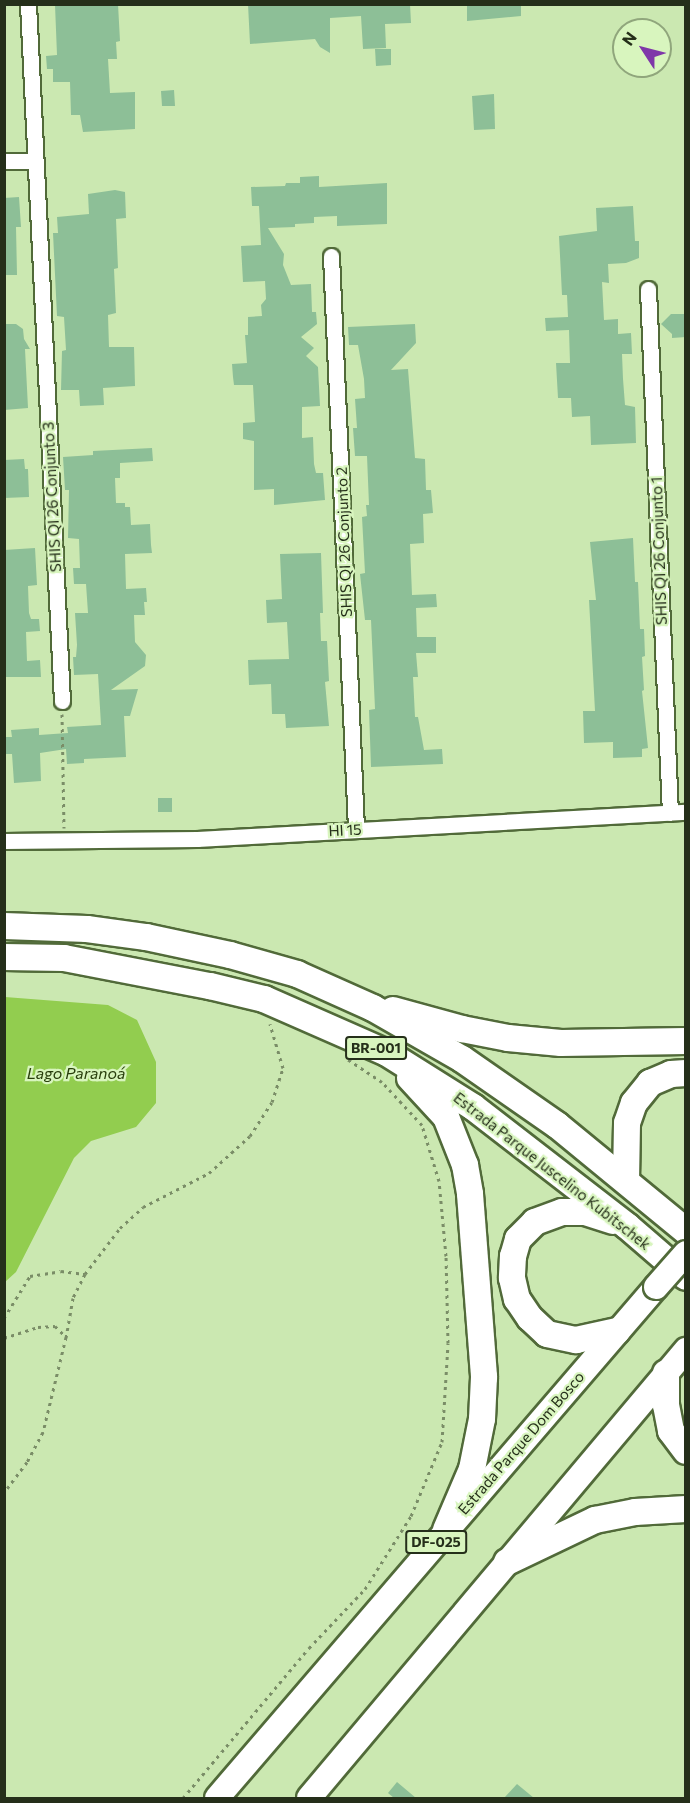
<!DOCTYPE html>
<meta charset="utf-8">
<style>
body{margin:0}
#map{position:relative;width:690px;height:1803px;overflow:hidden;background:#cbe8b1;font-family:Commissioner,sans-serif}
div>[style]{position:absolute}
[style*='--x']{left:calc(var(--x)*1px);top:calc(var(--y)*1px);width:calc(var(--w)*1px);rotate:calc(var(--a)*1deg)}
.water>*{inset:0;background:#92cd4f}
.building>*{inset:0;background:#8dbf97}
.path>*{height:3px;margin-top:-1.5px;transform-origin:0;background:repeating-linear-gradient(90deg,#7a8d67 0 3px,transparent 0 7.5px)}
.roads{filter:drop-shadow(2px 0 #516a39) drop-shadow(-2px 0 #516a39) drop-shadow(0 2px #516a39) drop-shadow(0 -2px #516a39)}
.minor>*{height:15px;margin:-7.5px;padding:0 7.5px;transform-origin:7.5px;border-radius:7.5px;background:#fff}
.primary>*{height:24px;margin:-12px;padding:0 12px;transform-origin:12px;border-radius:12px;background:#fff}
.trunk>*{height:26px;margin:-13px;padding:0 13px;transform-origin:13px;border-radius:13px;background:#fff}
.bridges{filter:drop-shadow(2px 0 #516a39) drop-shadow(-2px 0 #516a39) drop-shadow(0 2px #516a39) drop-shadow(0 -2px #516a39)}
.primary-bridge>*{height:24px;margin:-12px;padding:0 12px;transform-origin:12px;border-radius:12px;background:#fff}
span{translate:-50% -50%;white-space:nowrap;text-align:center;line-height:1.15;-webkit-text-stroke:4.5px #d8f5be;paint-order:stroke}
.shield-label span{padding:2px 4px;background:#d8f5be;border:2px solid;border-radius:4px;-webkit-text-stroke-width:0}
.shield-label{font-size:14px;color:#252f1a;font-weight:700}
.street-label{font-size:15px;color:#252f1a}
.water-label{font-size:16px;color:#283e0c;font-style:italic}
.frame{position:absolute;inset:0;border:6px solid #252f1a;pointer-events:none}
.north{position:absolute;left:612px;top:18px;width:60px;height:60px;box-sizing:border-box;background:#d8f5be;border:2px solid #90a67c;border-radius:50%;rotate:306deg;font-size:16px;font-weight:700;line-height:24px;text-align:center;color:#252f1a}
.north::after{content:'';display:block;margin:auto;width:21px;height:27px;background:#7f37a9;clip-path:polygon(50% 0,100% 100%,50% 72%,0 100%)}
</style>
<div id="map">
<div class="water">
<i style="clip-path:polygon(5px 997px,108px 1005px,137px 1020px,156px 1062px,156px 1103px,136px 1127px,91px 1141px,74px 1158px,16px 1272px,5px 1282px)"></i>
</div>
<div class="building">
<i style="clip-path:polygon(118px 4px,120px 41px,116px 42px,117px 59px,108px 59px,110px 93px,135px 92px,135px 129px,83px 132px,80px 115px,71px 115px,70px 82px,53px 82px,53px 69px,47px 69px,46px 56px,57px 55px,55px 5px)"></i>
<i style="clip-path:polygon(248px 4px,410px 4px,411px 23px,385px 24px,386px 48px,363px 49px,361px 16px,330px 18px,330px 53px,320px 47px,315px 39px,250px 44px)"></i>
<i style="clip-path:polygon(467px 4px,521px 4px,521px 16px,467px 21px)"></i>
<i style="clip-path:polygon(375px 49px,391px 49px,391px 65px,376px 66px)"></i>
<i style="clip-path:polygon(174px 90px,175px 106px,162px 106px,161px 91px)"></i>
<i style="clip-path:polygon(494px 94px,495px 129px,474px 130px,472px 96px)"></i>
<i style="clip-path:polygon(319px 176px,319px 187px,387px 183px,387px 224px,337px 226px,337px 216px,314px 217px,314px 223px,295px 224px,295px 227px,268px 228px,284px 254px,283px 265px,291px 285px,311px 284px,312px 312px,316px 312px,317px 324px,301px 337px,314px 348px,306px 356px,318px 367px,320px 406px,302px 407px,302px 438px,313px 437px,314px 464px,316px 473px,323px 473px,325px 500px,274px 505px,274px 489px,254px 490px,254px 441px,243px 439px,243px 423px,255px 422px,253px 385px,234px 385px,233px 377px,232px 364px,247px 363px,245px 335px,248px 335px,248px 317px,262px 316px,261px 305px,266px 299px,265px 281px,243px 282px,241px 246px,261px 245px,259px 206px,252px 206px,251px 187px,285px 186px,286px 183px,300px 183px,300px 177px)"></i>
<i style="clip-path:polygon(115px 190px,125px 192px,126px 218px,116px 219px,118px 268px,114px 269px,116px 313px,108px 315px,109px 347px,134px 347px,135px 386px,103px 388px,104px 405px,80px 406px,79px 390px,61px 390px,62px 351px,66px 350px,64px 317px,57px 316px,53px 233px,58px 233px,57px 217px,89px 214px,88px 194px)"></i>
<i style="clip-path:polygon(19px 197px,21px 227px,16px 227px,17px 275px,4px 275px,4px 198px)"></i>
<i style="clip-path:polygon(633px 206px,635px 241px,639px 241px,639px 258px,626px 263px,608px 264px,609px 283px,602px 282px,604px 320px,618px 319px,618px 334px,631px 333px,632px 354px,622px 354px,623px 379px,625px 405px,635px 407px,636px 443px,591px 445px,590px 416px,572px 417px,571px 398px,558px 398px,556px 363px,570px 363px,569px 330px,546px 331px,545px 318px,568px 317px,567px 295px,562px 295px,559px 236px,597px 231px,596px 208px)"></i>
<i style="clip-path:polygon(671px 314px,686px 314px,686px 337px,672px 338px,672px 334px,661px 324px)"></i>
<i style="clip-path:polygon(4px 324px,16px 324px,23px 329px,24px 339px,30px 349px,25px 349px,28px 408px,4px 410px)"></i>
<i style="clip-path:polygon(415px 324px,416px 343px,391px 370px,408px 369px,415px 458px,425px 459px,426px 490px,431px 490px,433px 513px,423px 514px,424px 543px,410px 544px,412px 595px,436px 594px,437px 607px,416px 608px,417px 637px,436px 637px,436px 653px,416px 653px,418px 677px,413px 677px,415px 717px,418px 717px,424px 750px,442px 749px,443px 764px,371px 767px,369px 710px,375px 709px,371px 620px,365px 620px,360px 574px,365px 573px,362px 517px,367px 516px,366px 505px,369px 505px,367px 456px,355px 456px,353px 428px,357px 428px,355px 399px,365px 398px,364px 379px,358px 345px,349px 345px,348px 327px)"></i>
<i style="clip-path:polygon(152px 448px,153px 461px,120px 463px,120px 478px,115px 478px,116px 503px,125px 503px,125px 507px,130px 507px,131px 525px,150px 524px,151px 545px,152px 553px,125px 554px,126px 589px,146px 588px,147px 602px,144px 602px,145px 615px,134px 615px,135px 642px,146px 655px,145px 666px,111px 690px,138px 689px,130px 716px,124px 716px,126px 757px,84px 759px,84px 763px,67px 764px,66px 749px,40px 753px,41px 781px,14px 783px,12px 754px,4px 754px,4px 737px,12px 737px,11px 730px,39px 728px,39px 735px,68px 733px,67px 727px,101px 725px,98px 674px,74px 675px,73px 657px,76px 657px,77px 645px,75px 613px,88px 613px,86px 584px,74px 584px,73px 568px,80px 568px,79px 539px,68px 538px,69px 490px,65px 490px,63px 457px,93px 455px,93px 451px)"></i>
<i style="clip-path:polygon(24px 459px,25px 469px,28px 469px,29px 497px,4px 498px,4px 460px)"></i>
<i style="clip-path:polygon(633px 538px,635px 582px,638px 582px,640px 629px,644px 629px,645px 656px,642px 657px,644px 690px,642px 691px,648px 748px,642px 749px,642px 757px,613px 758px,613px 742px,584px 743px,583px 711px,595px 711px,589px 600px,596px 600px,590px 542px)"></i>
<i style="clip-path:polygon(35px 548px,37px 585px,28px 586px,29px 613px,31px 619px,39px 619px,40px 631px,26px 632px,27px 661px,40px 660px,41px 677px,4px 677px,4px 550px)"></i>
<i style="clip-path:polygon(321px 553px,323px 613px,320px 613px,321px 641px,327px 641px,329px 681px,325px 682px,329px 726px,286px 728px,285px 714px,272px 714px,271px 684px,249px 685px,248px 660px,289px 659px,287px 622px,267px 623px,266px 600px,282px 599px,280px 554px)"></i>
<i style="clip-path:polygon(158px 798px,172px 798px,172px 812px,158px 812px)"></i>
<i style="clip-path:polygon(397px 1782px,416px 1798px,394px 1798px,388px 1793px)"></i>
<i style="clip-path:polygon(517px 1784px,534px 1798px,504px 1798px)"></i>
</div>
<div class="path">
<i style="--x:62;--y:714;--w:114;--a:89"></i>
<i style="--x:85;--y:1274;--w:58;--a:-52.7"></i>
<i style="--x:120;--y:1228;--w:31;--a:-42"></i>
<i style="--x:143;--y:1207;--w:74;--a:-27.3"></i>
<i style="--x:209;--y:1173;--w:55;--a:-42.1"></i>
<i style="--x:250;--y:1136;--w:40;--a:-57.1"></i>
<i style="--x:272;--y:1102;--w:36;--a:-72"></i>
<i style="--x:283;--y:1068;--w:46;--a:-106.5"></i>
<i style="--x:4;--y:1318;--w:49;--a:-58.2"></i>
<i style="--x:30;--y:1276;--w:31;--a:-9"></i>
<i style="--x:61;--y:1271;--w:24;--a:7"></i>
<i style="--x:85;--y:1274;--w:27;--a:117"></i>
<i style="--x:73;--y:1298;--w:40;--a:100"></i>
<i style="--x:4;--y:1338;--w:36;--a:-18"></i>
<i style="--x:38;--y:1327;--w:17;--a:-3"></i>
<i style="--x:55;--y:1326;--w:16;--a:45"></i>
<i style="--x:66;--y:1337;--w:98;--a:103.6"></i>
<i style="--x:43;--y:1432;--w:34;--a:118"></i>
<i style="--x:27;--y:1462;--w:38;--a:127"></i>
<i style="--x:183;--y:1798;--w:196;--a:-50"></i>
<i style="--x:309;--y:1648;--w:81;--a:-46.5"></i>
<i style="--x:365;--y:1589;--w:86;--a:-57.8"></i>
<i style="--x:411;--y:1516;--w:80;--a:-67.3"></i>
<i style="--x:442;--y:1442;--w:99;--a:-86.5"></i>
<i style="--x:448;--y:1343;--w:87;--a:-91.3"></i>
<i style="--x:446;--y:1256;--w:75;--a:-95.3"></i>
<i style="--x:439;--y:1181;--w:59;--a:-106.9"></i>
<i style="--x:422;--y:1125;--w:59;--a:-132.9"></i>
<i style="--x:382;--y:1082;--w:43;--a:-146.3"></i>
</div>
<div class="roads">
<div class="minor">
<i style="--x:28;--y:4;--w:698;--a:87.21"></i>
<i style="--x:4;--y:161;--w:31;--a:0"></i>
<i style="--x:331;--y:256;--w:574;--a:87.5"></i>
<i style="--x:648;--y:289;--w:524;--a:87.6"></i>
<i style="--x:4;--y:841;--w:193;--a:-0.6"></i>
<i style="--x:197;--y:839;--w:490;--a:-3.2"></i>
</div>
<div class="primary">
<i style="--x:217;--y:1798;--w:674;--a:-49.33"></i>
<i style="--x:309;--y:1798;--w:586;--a:-49.92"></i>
</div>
<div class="trunk">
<i style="--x:4;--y:926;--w:83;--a:2.1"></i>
<i style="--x:87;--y:929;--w:60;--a:7.7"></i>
<i style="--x:146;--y:937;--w:86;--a:12.1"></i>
<i style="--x:230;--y:955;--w:70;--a:15.8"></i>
<i style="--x:297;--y:974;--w:83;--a:24.1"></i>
<i style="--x:373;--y:1008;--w:103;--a:29.8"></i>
<i style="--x:462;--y:1059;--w:116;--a:34.8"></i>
<i style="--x:557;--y:1125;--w:167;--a:39.4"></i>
<i style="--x:4;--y:957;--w:60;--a:1"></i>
<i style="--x:64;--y:958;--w:149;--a:10.9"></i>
<i style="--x:210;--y:986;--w:56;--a:13.5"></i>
<i style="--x:264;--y:999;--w:134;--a:23.7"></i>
<i style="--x:387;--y:1053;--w:102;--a:32.1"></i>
<i style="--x:473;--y:1107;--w:195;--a:37.7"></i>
<i style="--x:627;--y:1226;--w:78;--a:40.8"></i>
<i style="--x:393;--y:1010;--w:72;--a:15.4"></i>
<i style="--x:462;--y:1029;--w:47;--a:11.1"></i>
<i style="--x:508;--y:1038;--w:53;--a:5.4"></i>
<i style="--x:561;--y:1043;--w:125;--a:-0.9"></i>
<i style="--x:410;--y:1078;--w:53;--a:47.3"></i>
<i style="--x:446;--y:1117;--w:52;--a:68.4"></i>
<i style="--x:465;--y:1165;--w:29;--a:80"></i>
<i style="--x:470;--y:1194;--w:184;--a:85.6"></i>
<i style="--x:484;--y:1377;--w:42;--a:92.7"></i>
<i style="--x:482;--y:1419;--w:51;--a:101.3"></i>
<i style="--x:472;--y:1469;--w:66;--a:113.1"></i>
<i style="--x:626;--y:1181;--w:58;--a:-89"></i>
<i style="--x:627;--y:1123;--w:21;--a:-71"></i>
<i style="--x:634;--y:1103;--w:26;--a:-51"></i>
<i style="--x:650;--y:1083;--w:23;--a:-23"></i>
<i style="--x:671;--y:1074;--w:15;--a:-4"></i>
<i style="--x:613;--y:1221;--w:28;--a:-162"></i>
<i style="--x:586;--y:1212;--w:24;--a:180"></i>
<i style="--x:562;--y:1212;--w:29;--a:160"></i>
<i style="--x:535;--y:1222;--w:24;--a:135"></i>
<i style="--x:518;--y:1239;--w:18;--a:106"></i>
<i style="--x:513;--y:1256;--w:22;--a:93"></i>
<i style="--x:512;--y:1278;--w:22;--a:77"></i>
<i style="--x:517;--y:1299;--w:23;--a:56"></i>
<i style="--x:530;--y:1318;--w:23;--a:43"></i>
<i style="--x:547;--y:1334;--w:30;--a:12"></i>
<i style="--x:576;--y:1340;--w:42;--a:-12.4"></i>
<i style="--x:666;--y:1373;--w:32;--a:90"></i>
<i style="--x:666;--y:1405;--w:26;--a:79"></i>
<i style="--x:671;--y:1431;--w:25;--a:53"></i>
<i style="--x:507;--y:1562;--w:98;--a:-25.5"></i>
<i style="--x:595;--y:1520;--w:41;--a:-11.3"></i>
<i style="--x:635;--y:1512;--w:51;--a:-3.4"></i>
</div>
</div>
<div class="bridges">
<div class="primary-bridge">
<i style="--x:656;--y:1287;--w:45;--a:-48.6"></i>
</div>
</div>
<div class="shield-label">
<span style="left:376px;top:1048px">BR-001</span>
<span style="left:436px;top:1542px">DF-025</span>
</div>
<div class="street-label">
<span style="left:52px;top:497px;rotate:-93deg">SHIS QI 26 Conjunto 3</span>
<span style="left:344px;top:542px;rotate:-92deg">SHIS QI 26 Conjunto 2</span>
<span style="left:659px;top:551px;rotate:-92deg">SHIS QI 26 Conjunto 1</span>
<span style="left:345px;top:830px;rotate:-3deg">HI 15</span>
<span style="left:552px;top:1171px;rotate:38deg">Estrada Parque Juscelino Kubitschek</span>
<span style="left:521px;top:1443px;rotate:-49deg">Estrada Parque Dom Bosco</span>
</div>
<div class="water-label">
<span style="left:76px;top:1073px">Lago Paranoá</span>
</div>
<div class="frame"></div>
<div class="north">N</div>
</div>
